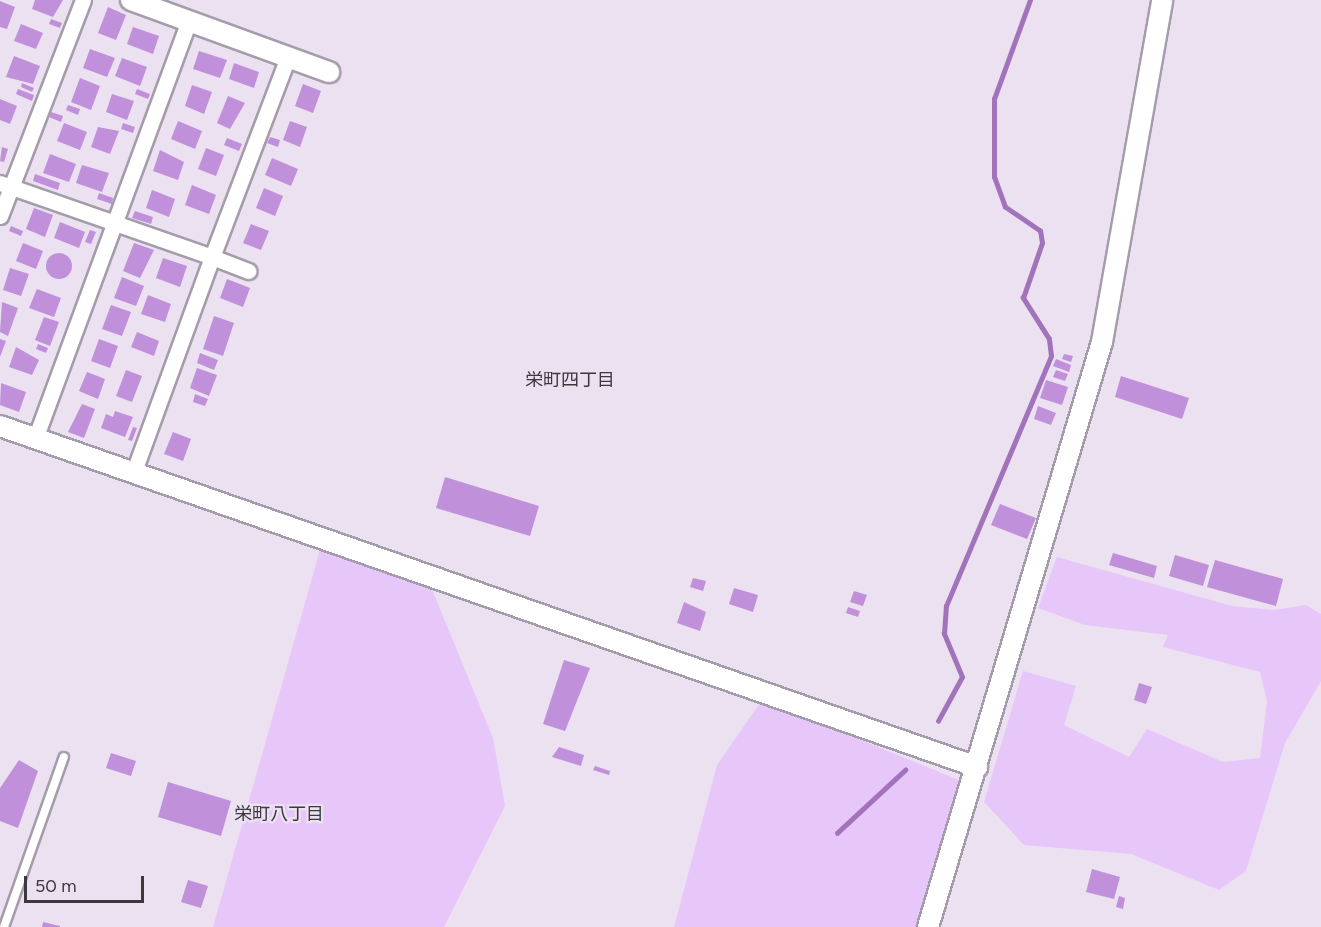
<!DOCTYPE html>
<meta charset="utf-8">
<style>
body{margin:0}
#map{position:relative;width:1321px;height:927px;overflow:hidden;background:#ebe1f1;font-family:Figtree,"Noto Sans JP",sans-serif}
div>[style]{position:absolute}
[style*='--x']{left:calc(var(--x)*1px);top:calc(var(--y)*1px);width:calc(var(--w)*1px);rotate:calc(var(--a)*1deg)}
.green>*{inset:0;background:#e7c7fa}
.stream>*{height:4.5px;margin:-2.25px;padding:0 2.25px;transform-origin:2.25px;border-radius:2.25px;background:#a273bb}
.building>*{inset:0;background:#c090da}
.round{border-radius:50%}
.roads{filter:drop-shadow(2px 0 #a59cab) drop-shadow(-2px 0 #a59cab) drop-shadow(0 2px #a59cab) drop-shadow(0 -2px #a59cab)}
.service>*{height:8px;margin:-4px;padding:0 4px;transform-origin:4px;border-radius:4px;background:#fff}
.minor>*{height:15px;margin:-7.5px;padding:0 7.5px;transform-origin:7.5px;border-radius:7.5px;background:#fff}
.tertiary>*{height:20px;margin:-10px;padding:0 10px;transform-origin:10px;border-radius:10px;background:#fff}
span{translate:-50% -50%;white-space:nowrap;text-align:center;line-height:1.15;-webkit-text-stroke:4.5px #ebe1f1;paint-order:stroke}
.neighbourhood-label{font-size:18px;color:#3c383e}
.scale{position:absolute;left:24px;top:876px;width:120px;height:27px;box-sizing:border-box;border:3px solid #3c383e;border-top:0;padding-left:8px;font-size:18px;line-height:21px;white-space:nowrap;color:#3c383e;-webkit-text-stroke:4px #ebe1f1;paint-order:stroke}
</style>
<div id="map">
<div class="green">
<i style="clip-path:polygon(320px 550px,429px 582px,493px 738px,505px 806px,444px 927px,213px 927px)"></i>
<i style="clip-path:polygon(1057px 557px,1232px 606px,1274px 610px,1306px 605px,1321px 614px,1321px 681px,1285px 743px,1246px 871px,1219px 890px,1131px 854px,1024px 845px,984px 802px,1023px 671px,1076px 686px,1064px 725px,1129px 757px,1147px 729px,1223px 762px,1260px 758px,1267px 701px,1260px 672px,1163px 647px,1168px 635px,1085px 625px,1038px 608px)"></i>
<i style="clip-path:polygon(762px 700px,969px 784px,936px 927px,674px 927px,717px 765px)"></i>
</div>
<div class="stream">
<i style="--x:938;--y:721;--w:50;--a:-61.4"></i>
<i style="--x:962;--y:677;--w:47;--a:-112.7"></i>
<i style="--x:944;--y:634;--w:28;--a:-86"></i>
<i style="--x:946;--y:606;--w:271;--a:-67.2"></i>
<i style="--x:1051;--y:356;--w:17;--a:-97"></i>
<i style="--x:1049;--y:339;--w:49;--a:-122.4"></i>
<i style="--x:1023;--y:298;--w:58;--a:-70.9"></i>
<i style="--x:1042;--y:243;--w:12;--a:-99"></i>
<i style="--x:1040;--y:231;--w:42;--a:-145.6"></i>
<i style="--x:1005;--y:207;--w:32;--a:-110"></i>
<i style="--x:994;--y:177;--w:78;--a:-90"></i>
<i style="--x:994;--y:99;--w:105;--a:-70"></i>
<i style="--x:837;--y:833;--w:93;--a:-42.8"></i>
</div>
<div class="building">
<i style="clip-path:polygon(35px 0,63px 0,53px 17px,32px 9px)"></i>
<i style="clip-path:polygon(0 1px,15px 7px,7px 29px,0 27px)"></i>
<i style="clip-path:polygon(108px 7px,126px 15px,116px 40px,98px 33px)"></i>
<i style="clip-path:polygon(51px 19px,62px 23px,60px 28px,49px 24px)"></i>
<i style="clip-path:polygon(21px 24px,43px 33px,36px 49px,14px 41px)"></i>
<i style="clip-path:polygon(133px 27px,159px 36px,153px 54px,127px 44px)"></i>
<i style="clip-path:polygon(90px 49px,115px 58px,107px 77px,83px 68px)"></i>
<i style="clip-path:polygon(199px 51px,227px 60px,220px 78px,193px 69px)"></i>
<i style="clip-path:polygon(14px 56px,40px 66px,33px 84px,6px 77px)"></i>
<i style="clip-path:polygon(122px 58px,147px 67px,140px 86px,115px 76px)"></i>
<i style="clip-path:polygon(234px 63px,259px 72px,254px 88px,229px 79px)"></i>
<i style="clip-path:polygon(80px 78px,100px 86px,91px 110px,71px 102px)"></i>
<i style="clip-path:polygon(22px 83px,34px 88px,32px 92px,21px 87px)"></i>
<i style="clip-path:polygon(303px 84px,321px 91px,313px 113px,295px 106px)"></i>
<i style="clip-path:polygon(192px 85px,212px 92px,204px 114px,185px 106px)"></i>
<i style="clip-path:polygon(18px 89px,34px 95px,32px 101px,16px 94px)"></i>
<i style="clip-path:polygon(137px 89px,150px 94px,148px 99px,135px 94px)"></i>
<i style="clip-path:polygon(112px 94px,134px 101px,127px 120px,106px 112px)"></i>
<i style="clip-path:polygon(228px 96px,245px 103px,230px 129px,217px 123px)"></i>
<i style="clip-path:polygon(0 99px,17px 106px,10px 124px,0 120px)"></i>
<i style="clip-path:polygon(68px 105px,80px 109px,78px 115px,66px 110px)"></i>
<i style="clip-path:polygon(51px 112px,63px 116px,61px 122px,49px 117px)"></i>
<i style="clip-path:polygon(178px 121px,202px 131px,195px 149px,171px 139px)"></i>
<i style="clip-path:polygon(290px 121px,307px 127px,300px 147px,283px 140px)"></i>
<i style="clip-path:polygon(64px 123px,87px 132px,80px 150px,57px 141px)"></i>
<i style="clip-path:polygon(123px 123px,135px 127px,133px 133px,121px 129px)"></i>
<i style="clip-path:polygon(98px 127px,119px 131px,110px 154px,91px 147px)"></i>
<i style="clip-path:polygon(270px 137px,280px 140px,278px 147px,267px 143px)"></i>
<i style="clip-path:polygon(227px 138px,242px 144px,239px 151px,224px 145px)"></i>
<i style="clip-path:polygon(2px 147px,8px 149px,4px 162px,0 161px)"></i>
<i style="clip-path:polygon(206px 148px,224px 155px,216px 176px,198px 169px)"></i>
<i style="clip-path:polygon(160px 150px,184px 162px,178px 180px,153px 171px)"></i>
<i style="clip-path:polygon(50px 154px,76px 164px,69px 182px,43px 173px)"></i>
<i style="clip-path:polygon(272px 158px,298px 169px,291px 186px,265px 175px)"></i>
<i style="clip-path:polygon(82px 165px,109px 173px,102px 192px,76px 183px)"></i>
<i style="clip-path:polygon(35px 174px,60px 183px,58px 190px,33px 181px)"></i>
<i style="clip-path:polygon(192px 185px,216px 195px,209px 214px,185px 205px)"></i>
<i style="clip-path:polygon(264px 188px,283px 196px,275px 216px,256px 208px)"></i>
<i style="clip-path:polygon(152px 190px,175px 199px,169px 217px,146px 208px)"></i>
<i style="clip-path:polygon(99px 193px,113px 198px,112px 204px,97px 199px)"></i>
<i style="clip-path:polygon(34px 208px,53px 215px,45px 237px,26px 229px)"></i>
<i style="clip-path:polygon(135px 211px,153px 217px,151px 224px,132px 218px)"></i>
<i style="clip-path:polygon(60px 222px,85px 232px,79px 248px,54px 238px)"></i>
<i style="clip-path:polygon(251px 224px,269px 231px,261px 250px,243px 243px)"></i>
<i style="clip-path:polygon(11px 226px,23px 231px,21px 236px,9px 231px)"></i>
<i style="clip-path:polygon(90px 230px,96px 232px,91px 244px,85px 242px)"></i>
<i style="clip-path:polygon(23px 243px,43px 251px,36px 269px,16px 261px)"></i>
<i style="clip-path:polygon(134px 243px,154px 250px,140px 278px,123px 271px)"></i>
<i class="round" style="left:46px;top:253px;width:26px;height:26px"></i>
<i style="clip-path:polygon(163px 258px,187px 266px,180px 287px,156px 278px)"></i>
<i style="clip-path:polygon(10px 268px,29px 274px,21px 296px,3px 290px)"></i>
<i style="clip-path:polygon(122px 277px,144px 286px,136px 306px,114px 298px)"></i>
<i style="clip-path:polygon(227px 279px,250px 288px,243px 307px,220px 298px)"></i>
<i style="clip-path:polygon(37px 289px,61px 298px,54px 317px,29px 308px)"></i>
<i style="clip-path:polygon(148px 295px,171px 304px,165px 322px,141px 314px)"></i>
<i style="clip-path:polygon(2px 302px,18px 308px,8px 336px,0 332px)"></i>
<i style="clip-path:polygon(111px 305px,131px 312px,122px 336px,102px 329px)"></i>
<i style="clip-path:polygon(214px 316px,234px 323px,223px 356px,203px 349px)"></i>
<i style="clip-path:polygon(44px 317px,59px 322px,50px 346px,35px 340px)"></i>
<i style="clip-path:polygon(137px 332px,159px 341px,154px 356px,131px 347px)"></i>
<i style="clip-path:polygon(0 339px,6px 341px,0 357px)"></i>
<i style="clip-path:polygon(99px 339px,118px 346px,110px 368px,91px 361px)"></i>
<i style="clip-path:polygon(38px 344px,48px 348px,46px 353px,36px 349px)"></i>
<i style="clip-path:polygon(16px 347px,39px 360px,32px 375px,9px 367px)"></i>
<i style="clip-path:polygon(200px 353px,218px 360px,214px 370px,197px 363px)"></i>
<i style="clip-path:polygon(1064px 354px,1073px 356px,1071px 362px,1062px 359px)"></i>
<i style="clip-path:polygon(1056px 359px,1071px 365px,1069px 372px,1053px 366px)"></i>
<i style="clip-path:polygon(197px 368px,217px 375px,209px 396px,190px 388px)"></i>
<i style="clip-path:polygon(126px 370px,142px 376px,132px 402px,116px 396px)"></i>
<i style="clip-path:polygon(1056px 370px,1068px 374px,1065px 381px,1053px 377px)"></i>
<i style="clip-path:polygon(87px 372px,105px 379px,98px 399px,79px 391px)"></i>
<i style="clip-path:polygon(1121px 376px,1189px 398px,1182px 419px,1115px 397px)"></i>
<i style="clip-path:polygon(1046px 380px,1068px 387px,1062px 405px,1040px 398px)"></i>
<i style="clip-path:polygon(1px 383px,26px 392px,19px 412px,0 405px)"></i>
<i style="clip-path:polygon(195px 394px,208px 399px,205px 406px,193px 402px)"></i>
<i style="clip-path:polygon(82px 404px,95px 409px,84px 438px,68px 432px)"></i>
<i style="clip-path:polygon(1038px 406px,1056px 413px,1051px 425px,1034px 419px)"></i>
<i style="clip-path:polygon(115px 411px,133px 417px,125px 437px,101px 428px,106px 414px,113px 417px)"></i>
<i style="clip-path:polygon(133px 427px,137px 428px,132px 441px,128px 440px)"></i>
<i style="clip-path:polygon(173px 432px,191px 439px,183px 461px,164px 454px)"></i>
<i style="clip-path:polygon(445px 477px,539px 506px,530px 536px,436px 508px)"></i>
<i style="clip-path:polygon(1000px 504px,1036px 518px,1027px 539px,991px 525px)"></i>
<i style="clip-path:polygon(1113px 553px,1157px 566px,1154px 578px,1109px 565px)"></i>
<i style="clip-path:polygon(1175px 555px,1209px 565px,1203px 586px,1169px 576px)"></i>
<i style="clip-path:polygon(1215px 560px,1283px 579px,1276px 606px,1207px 587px)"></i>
<i style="clip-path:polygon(693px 578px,706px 581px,703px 591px,690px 587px)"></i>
<i style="clip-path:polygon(734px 588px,758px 595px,753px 612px,729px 604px)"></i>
<i style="clip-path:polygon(854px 591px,867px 595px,863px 606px,850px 602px)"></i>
<i style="clip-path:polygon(684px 602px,706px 612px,700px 631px,677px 623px)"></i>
<i style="clip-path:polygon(848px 607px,860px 611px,858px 617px,846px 613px)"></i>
<i style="clip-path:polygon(564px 660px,590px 668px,565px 731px,543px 724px)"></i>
<i style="clip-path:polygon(1139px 683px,1152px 687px,1146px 704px,1134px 700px)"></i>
<i style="clip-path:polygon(559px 747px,584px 755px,581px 766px,552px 757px)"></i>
<i style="clip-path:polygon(111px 753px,136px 761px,131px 776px,106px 768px)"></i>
<i style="clip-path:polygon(19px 760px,38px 771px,18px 828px,0 821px,0 788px)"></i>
<i style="clip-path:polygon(595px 766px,610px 771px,609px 775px,593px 770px)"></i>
<i style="clip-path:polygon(168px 782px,231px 801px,221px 836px,158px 817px)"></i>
<i style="clip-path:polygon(1092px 869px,1120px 877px,1114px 899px,1086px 892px)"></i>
<i style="clip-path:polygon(188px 880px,208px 886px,201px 908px,181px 902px)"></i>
<i style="clip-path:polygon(1119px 896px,1125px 898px,1123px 909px,1116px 907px)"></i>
<i style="clip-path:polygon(43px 922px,60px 926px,60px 927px,42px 927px)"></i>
</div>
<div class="roads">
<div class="service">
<i style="--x:4;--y:927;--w:180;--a:-70.6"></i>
</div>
<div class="minor">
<i style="--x:0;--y:183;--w:225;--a:19.2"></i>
<i style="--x:212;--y:257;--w:214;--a:-69.2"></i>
<i style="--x:0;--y:216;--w:231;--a:-69"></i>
<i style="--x:35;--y:439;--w:445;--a:-69.8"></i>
<i style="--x:133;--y:474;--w:231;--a:-70"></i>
<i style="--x:212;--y:257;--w:39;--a:21"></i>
</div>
<div class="tertiary">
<i style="--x:131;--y:0;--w:211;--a:20"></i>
<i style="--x:0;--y:426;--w:1035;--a:19.24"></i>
<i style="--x:928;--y:927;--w:610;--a:-73.44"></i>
<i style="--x:1102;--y:342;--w:347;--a:-80"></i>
</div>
</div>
<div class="neighbourhood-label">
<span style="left:570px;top:380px">栄町四丁目</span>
<span style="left:279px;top:814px">栄町八丁目</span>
</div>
<div class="scale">50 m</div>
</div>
